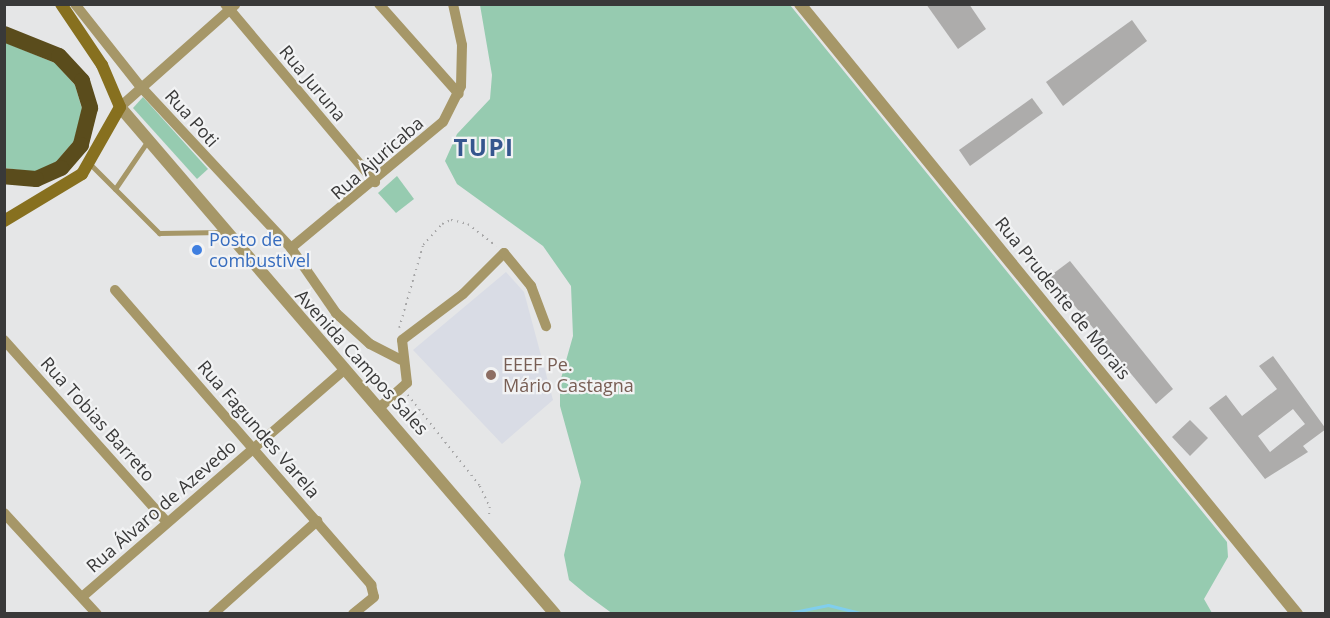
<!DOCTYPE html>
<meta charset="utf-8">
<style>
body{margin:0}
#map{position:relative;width:1330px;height:618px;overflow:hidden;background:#e5e6e7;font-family:"Open Sans",sans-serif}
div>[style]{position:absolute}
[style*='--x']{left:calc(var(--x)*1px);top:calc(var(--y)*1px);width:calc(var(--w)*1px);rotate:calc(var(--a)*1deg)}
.built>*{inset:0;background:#d9dce5}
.green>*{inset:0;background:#96cbb0}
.stream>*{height:3px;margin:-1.5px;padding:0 1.5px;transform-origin:1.5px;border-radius:1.5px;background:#80ceed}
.building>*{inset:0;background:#adacab}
.path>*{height:1.5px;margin-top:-0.75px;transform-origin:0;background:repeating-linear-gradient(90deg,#a6a6a7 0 1.5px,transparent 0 6px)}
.service>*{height:5px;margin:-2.5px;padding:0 2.5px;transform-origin:2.5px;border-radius:2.5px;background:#a69768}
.minor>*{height:10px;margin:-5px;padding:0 5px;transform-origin:5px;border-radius:5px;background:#a69768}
.tertiary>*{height:12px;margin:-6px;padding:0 6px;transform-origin:6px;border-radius:6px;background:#a69768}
.secondary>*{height:12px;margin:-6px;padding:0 6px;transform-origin:6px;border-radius:6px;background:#87701f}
.trunk>*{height:16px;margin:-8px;padding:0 8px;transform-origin:8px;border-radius:8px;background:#5a4c1c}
.dots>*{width:16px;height:16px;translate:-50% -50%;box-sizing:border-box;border:3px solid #f2f3f4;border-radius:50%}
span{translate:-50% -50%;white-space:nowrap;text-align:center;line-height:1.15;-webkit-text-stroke:4.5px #f2f3f4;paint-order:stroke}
.street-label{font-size:18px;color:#393939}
.shop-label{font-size:18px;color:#366cbe}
.left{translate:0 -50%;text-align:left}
.education-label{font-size:18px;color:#785e54}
.district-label{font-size:24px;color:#35568e;font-weight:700;letter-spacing:1.5px}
.frame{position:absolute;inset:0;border:6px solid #393939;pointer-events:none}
</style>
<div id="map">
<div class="built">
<i style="clip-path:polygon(506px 272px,524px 292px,553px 400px,502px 444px,413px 350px)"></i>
</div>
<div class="green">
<i style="clip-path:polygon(480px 5px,790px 5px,1227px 542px,1228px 557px,1204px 599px,1212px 613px,613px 614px,587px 595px,569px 580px,564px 555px,581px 482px,560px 406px,560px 382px,573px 336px,571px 286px,543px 246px,457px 184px,445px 161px,457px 134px,490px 99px,492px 75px)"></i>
<i style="clip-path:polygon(4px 42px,55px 63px,75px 85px,82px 109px,74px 141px,56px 162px,35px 172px,5px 168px)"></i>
<i style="clip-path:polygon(143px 97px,208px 169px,197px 179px,133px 108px)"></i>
<i style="clip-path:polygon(397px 176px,414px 199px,396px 213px,378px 193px)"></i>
</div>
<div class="stream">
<i style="--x:784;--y:614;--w:45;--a:-11.6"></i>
<i style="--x:828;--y:605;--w:36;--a:14"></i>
</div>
<div class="building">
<i style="clip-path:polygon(926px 4px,969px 4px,986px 29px,958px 49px)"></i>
<i style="clip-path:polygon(1132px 20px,1147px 41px,1063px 106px,1046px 82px)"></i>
<i style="clip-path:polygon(1032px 98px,1043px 113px,970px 166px,959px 150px)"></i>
<i style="clip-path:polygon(1070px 261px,1173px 389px,1156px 404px,1050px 276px)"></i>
<i style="clip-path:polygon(evenodd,1273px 356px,1326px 429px,1303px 446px,1308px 452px,1265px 479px,1209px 408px,1226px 395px,1242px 416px,1277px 389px,1259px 366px,1273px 356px,1293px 409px,1305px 424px,1270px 452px,1258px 436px,1293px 409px)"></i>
<i style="clip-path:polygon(1190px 420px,1208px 438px,1190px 456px,1172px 437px)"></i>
</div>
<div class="path">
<i style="--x:399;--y:328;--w:86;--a:-73.9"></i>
<i style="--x:423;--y:245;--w:28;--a:-48"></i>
<i style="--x:442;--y:224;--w:10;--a:-24"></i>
<i style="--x:451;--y:220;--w:17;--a:13"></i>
<i style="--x:468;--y:224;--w:36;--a:38"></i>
<i style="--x:408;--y:395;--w:116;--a:51.6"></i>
<i style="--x:480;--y:486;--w:23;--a:65"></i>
<i style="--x:490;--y:507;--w:12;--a:95"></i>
</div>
<div class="service">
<i style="--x:90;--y:164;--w:98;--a:45"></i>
<i style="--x:159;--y:233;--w:64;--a:-0.9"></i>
<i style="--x:115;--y:189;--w:57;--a:-55.8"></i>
</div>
<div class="minor">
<i style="--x:75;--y:4;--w:105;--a:51.6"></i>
<i style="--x:140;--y:86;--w:221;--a:47"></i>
<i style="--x:291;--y:248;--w:79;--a:55.3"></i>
<i style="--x:336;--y:313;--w:46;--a:42.4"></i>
<i style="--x:370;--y:344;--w:34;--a:27"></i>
<i style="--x:225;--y:4;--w:233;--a:49.9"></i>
<i style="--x:379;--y:4;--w:120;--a:48.4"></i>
<i style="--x:120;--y:107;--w:154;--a:-41.6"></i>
<i style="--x:291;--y:248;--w:197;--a:-39.7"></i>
<i style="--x:443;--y:122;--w:40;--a:-63.4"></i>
<i style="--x:461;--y:86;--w:41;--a:-88.6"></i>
<i style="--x:462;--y:45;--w:42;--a:-102.4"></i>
<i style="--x:115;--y:290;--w:391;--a:49"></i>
<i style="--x:371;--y:585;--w:12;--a:76"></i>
<i style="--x:374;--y:597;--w:27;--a:141"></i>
<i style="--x:4;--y:340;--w:243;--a:48.2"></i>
<i style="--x:378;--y:409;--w:39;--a:-42"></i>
<i style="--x:407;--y:383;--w:43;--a:-96.6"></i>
<i style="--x:402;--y:340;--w:76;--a:-37"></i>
<i style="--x:463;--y:294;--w:58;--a:-45"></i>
<i style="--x:504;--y:253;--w:43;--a:50.7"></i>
<i style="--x:531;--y:286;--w:43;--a:69.4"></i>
<i style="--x:4;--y:513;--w:137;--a:47.4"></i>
<i style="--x:82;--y:597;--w:347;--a:-40.9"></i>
<i style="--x:213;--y:614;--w:140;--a:-41.8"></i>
</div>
<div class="tertiary">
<i style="--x:800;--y:4;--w:787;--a:50.83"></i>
<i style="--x:120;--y:107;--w:668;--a:49.37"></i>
</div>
<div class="secondary">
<i style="--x:4;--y:221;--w:91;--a:-31.1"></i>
<i style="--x:82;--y:174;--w:77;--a:-60.4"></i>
<i style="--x:120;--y:107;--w:46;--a:-113.2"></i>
<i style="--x:102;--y:65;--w:73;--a:-123.9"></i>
</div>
<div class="trunk">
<i style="--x:4;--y:34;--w:59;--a:21.8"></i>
<i style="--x:59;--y:56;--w:34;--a:47"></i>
<i style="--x:82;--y:81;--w:28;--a:73"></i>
<i style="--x:90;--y:108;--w:38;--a:104"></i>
<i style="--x:81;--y:145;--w:30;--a:131"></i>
<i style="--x:61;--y:168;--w:27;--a:156"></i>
<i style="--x:36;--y:179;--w:32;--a:-175"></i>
</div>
<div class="dots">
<i style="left:197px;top:250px;background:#3f7fe0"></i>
<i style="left:491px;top:375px;background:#8d6e63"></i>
</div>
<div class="street-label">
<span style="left:313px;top:83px;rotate:50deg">Rua Juruna</span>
<span style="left:192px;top:118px;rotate:48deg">Rua Poti</span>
<span style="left:377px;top:158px;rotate:-41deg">Rua Ajuricaba</span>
<span style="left:1063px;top:298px;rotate:51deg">Rua Prudente de Morais</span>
<span style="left:362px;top:362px;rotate:48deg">Avenida Campos Sales</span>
<span style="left:98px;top:419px;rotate:48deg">Rua Tobias Barreto</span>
<span style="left:259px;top:429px;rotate:49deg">Rua Fagundes Varela</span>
<span style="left:161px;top:506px;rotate:-41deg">Rua Álvaro de Azevedo</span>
</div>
<div class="shop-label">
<span class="left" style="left:209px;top:250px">Posto de<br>combustivel</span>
</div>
<div class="education-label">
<span class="left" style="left:503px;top:375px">EEEF Pe.<br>Mário Castagna</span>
</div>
<div class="district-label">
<span style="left:484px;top:147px">TUPI</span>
</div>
<div class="frame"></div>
</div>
